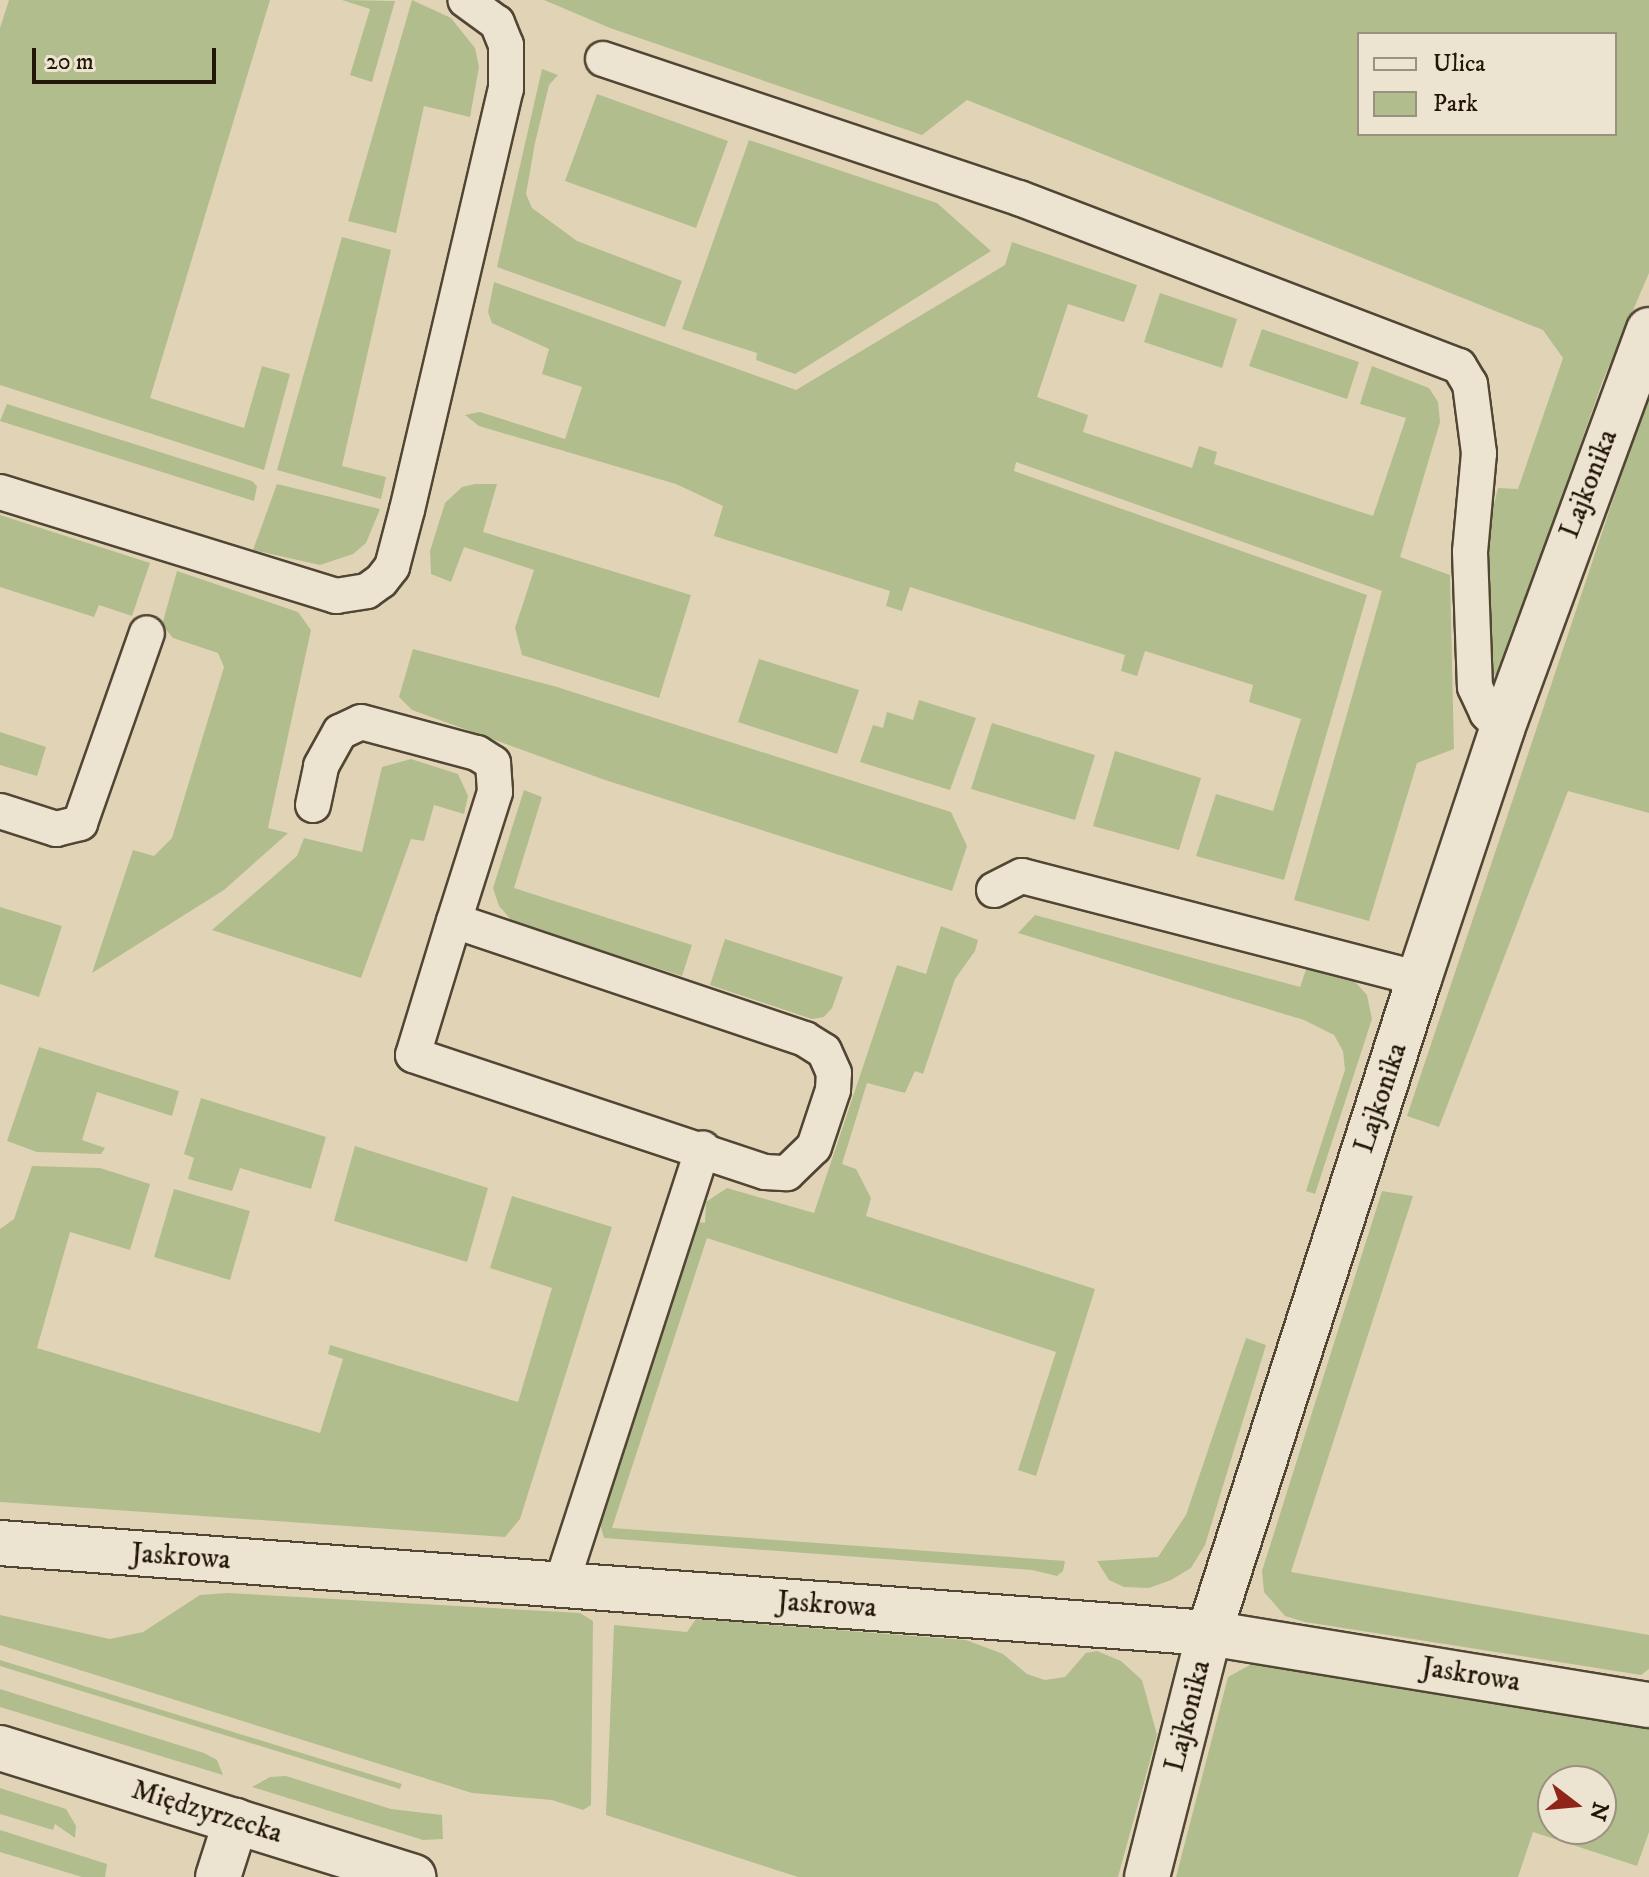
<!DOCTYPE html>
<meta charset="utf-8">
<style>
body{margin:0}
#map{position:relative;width:1649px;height:1877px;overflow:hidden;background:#e1d4b6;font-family:"IM FELL DW Pica",serif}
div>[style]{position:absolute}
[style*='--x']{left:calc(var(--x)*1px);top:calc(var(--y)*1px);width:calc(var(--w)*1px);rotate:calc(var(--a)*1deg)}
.green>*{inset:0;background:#b2bd8e}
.roads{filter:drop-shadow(2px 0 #514633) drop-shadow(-2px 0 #514633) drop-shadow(0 2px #514633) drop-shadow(0 -2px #514633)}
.lane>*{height:34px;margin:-17px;padding:0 17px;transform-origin:17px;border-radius:17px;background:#ece3d0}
.street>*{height:44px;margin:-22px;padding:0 22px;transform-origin:22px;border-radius:22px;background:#ece3d0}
.secondary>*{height:44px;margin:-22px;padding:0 22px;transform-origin:22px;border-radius:22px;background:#ece3d0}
span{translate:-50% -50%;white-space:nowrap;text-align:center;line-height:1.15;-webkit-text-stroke:8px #ece3d0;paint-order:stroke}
.street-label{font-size:28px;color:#211607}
.legend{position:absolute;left:1357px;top:32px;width:260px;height:104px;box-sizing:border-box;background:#ece3d0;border:2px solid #9b9180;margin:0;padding:10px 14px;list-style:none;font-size:24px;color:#211607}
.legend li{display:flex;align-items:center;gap:16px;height:40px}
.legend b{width:40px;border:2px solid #9b9180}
.north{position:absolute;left:1537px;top:1765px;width:80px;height:80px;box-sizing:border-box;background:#ece3d0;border:2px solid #9b9180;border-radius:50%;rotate:106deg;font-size:22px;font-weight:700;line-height:32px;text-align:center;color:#211607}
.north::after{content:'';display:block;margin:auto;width:28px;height:36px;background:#8f2418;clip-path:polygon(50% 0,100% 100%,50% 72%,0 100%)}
.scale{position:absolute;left:32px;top:48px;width:184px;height:36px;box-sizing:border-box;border:4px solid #211607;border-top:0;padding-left:10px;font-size:24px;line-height:28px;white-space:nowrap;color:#211607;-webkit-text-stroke:6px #ece3d0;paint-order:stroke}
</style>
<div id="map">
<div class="green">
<i style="clip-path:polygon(9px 0,270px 0,150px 398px,244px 428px,262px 366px,290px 374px,264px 470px,0 385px,0 28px)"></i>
<i style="clip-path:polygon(342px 0,395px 1px,372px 82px,350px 75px,370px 9px)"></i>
<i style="clip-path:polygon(412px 0,451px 18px,475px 48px,479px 67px,470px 117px,424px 106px,396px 233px,348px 221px)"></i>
<i style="clip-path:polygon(evenodd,544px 0,1649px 0,1649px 273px,1603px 380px,1541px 556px,1501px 689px,1490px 665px,1489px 524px,1498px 488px,1518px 489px,1563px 358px,1543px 330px,967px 100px,922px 135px,610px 28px,544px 0,1359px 34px,1615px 34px,1615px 134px,1359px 134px,1359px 34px)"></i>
<i style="clip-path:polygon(542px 69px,558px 75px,549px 85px,535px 143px,526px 194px,532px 208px,577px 241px,682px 281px,665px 327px,497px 267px)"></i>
<i style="clip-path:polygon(597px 94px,728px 141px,696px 228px,565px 181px)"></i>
<i style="clip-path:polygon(749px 140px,937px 203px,991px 251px,795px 374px,756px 360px,757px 353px,682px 329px)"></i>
<i style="clip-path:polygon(342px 237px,391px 250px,342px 466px,386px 477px,381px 499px,277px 470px)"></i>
<i style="clip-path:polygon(1012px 242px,1137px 285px,1124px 322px,1068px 304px,1037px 397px,1088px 415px,1083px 432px,1192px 468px,1199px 446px,1217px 452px,1214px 464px,1373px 516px,1406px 418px,1360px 404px,1372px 366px,1429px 388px,1438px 402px,1440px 422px,1400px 557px,1450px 575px,1454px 749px,1417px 763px,1369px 921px,1294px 900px,1382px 591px,1016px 462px,1014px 471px,1367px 595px,1284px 880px,1196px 856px,1216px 794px,1273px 811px,1301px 719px,1249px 702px,1253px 685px,1145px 651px,1137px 676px,1121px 671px,1125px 655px,910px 587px,902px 611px,886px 606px,890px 591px,714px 536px,723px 506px,676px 484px,479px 426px,465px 415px,480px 412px,565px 439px,582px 387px,542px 374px,549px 349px,492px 323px,488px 312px,494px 282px,796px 390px,1005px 265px)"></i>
<i style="clip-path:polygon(1160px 293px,1237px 319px,1222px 368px,1144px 342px)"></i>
<i style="clip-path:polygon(1262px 329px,1359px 362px,1347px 399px,1249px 366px)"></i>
<i style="clip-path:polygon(1649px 392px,1649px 813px,1568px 791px,1439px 1127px,1407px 1116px)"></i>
<i style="clip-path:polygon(7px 404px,252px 481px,257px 486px,254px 501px,0 421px)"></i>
<i style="clip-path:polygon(277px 484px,380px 509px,366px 543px,353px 554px,320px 565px,253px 550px)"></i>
<i style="clip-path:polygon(475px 484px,497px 484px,483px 532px,691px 595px,659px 698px,522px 655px,515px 628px,534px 570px,464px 547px,451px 582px,431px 574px,430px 551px,445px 503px,462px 487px)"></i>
<i style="clip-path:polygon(0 515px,150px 563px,132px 616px,99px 605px,94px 617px,0 587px)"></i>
<i style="clip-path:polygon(177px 571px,298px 612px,311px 630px,268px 828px,288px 833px,224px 890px,92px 973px,133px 850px,154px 856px,172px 838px,224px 667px,218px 653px,173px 638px,162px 625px)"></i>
<i style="clip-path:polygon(413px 649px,557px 687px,951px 812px,967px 846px,952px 891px,605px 780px,412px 710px,399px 697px)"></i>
<i style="clip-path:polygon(759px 659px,859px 690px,837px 754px,738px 722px)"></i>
<i style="clip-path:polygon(919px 700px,976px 718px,950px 790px,860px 762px,873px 725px,883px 728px,887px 712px,913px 720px)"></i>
<i style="clip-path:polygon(992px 723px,1095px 755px,1075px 820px,971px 789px)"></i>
<i style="clip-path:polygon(0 732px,46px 747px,37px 776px,0 765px)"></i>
<i style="clip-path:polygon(1115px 751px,1201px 778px,1179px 850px,1093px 826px)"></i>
<i style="clip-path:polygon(411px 759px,458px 774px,468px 796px,464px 814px,434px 805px,424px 841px,411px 839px,361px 978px,212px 930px,297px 856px,304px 838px,362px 852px,382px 767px)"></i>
<i style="clip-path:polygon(524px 790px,542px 797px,514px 888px,692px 945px,682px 976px,513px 922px,499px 906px,493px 888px)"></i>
<i style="clip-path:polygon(0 907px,62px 926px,39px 997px,0 984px)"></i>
<i style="clip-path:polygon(1035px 915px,1300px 987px,1308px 964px,1355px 982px,1367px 995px,1372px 1019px,1315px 1194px,1306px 1191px,1345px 1070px,1343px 1051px,1334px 1035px,1304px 1020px,1018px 933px)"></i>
<i style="clip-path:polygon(941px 926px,978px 940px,975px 951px,955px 979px,923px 1074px,915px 1071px,905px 1093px,867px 1083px,842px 1164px,856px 1169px,871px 1198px,866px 1216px,1095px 1289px,1036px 1476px,1018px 1470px,1056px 1352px,707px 1238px,612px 1528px,1065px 1561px,1063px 1571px,1057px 1576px,1032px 1570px,604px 1538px,600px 1524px,699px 1222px,705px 1223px,706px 1202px,727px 1188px,814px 1213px,897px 965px,926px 974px)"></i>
<i style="clip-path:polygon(725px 939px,843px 977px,832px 1008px,824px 1017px,812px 1019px,710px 985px)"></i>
<i style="clip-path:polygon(39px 1047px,179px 1091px,172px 1116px,97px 1092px,82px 1140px,105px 1148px,101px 1154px,37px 1152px,7px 1141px)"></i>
<i style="clip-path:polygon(201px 1098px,326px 1137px,311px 1189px,240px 1168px,232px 1191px,188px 1179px,194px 1158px,184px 1154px)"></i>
<i style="clip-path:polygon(355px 1146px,488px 1188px,467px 1262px,334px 1221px)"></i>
<i style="clip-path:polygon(32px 1166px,100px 1168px,150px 1184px,130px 1250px,70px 1232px,37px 1348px,320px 1433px,343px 1359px,328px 1354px,330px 1345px,518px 1402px,552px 1288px,490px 1268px,512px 1196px,612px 1227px,520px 1519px,505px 1537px,0 1502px,0 1229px,14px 1219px)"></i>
<i style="clip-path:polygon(174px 1189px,250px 1211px,230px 1280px,154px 1257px)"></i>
<i style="clip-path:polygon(1382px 1191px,1413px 1196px,1291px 1572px,1649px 1635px,1649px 1669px,1641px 1675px,1305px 1622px,1285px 1616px,1264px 1592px,1262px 1571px)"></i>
<i style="clip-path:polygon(1246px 1338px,1266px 1345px,1205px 1545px,1191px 1568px,1171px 1580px,1149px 1588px,1124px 1587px,1109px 1580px,1097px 1561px,1158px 1557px,1186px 1515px)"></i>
<i style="clip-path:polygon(228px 1593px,580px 1613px,593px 1621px,591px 1805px,583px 1810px,552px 1800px,472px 1793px,0 1645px,0 1615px,110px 1639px,143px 1632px,200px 1595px)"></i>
<i style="clip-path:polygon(696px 1619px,966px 1640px,1003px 1654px,1027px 1674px,1045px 1680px,1065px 1677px,1086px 1653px,1097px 1651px,1121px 1661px,1142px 1680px,1157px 1735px,1118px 1877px,798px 1877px,606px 1815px,614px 1625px,687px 1632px)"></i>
<i style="clip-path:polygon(0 1660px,402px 1784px,400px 1789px,0 1666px)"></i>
<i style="clip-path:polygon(evenodd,1259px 1660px,1649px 1717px,1649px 1832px,1637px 1866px,1533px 1832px,1518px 1877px,1176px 1877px,1228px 1677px,1259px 1660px,1553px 1781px,1601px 1781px,1601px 1829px,1553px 1829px,1553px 1781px)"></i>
<i style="clip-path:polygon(0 1689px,204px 1753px,217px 1760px,223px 1775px,0 1707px)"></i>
<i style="clip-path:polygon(286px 1776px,391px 1809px,442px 1815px,443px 1839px,423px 1840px,252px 1787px,270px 1777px)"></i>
<i style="clip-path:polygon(0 1788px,66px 1809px,76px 1826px,75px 1838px,55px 1824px,53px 1830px,0 1814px)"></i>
<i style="clip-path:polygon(0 1830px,107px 1864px,105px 1877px,82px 1877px,0 1852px)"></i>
</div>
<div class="roads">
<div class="lane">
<i style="--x:603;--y:59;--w:439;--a:18.5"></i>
<i style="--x:1019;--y:198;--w:471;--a:20.9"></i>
<i style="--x:1459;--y:366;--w:21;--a:59"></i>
<i style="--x:1470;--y:384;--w:70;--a:82.6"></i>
<i style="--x:1479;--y:453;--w:99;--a:95.2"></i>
<i style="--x:1470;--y:552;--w:135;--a:87.9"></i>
<i style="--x:1475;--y:687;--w:29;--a:65"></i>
<i style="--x:1487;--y:713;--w:22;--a:47"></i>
<i style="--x:0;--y:492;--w:352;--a:17.2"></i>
<i style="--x:336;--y:596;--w:31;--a:-9"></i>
<i style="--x:367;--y:591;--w:17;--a:-36"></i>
<i style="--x:381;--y:581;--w:18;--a:-52"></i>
<i style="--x:392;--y:567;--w:59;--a:-75.3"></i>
<i style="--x:407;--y:510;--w:432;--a:-76.8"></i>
<i style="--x:506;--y:89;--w:44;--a:-90"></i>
<i style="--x:506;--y:45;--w:24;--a:-112"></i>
<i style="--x:497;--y:23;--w:39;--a:-144"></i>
<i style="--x:313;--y:805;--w:40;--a:-78"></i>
<i style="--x:321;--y:766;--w:39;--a:-61"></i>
<i style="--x:340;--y:732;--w:23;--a:-25"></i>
<i style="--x:361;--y:722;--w:120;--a:15"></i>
<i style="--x:477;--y:753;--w:19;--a:32"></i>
<i style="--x:493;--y:763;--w:29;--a:86"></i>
<i style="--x:495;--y:792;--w:135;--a:107.6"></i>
<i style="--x:454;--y:921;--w:140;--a:107"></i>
<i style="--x:413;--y:1055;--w:371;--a:18.4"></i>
<i style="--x:765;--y:1172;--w:22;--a:3"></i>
<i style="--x:787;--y:1173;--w:37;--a:-44"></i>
<i style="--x:814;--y:1147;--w:60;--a:-71.6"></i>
<i style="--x:833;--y:1090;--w:17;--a:-87"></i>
<i style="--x:834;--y:1073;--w:24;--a:-114"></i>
<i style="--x:824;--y:1051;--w:22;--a:-148"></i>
<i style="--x:805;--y:1039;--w:370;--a:-161.4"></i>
<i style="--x:0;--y:811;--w:59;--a:17.8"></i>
<i style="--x:56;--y:829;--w:25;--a:-14"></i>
<i style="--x:80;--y:823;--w:201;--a:-70.6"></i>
<i style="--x:994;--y:890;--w:31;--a:-27"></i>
<i style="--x:1022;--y:876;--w:410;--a:14.5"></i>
<i style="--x:561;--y:1585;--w:459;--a:-72"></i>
</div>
<div class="street">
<i style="--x:0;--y:1543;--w:1212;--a:4.26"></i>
<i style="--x:1209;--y:1633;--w:446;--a:9.3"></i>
<i style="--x:218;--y:1877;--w:59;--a:-72.2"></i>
<i style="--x:1147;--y:1877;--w:252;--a:-75.7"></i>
<i style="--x:1209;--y:1633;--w:687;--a:-72.2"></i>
<i style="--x:1419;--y:979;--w:263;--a:-71.6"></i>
<i style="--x:1502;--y:729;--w:425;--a:-69.8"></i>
</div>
<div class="secondary">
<i style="--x:0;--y:1748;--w:433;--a:17.3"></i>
</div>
</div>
<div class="street-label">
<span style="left:1589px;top:484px;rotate:-69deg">Lajkonika</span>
<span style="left:1381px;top:1098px;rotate:-72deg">Lajkonika</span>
<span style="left:181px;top:1557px;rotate:4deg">Jaskrowa</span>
<span style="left:827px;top:1605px;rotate:4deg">Jaskrowa</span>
<span style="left:1471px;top:1675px;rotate:9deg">Jaskrowa</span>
<span style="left:1188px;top:1716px;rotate:-76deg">Lajkonika</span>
<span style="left:207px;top:1812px;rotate:17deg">Międzyrzecka</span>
</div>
<ul class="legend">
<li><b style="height:10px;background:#ece3d0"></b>Ulica</li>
<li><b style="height:22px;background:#b2bd8e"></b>Park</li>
</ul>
<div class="north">N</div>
<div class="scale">20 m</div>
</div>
